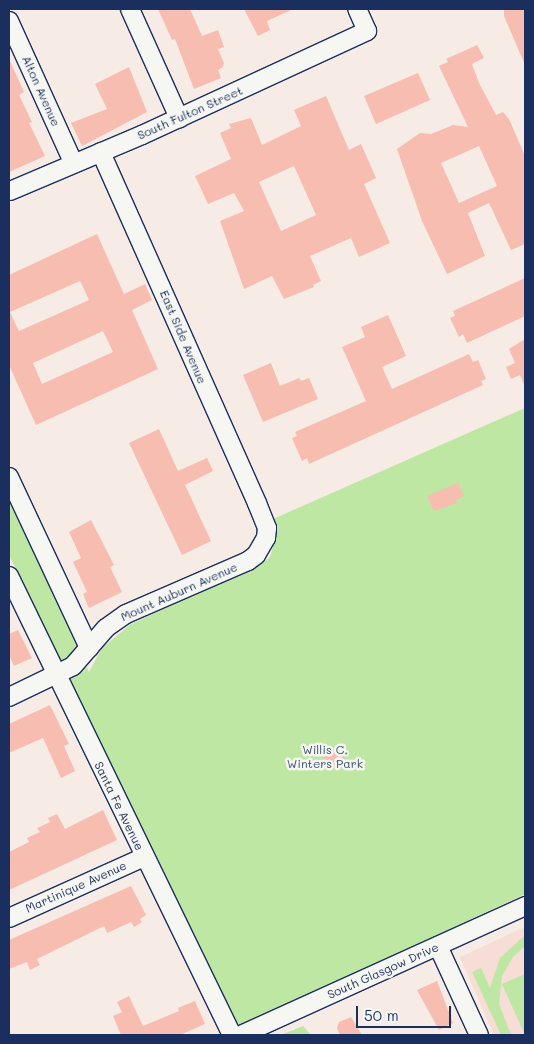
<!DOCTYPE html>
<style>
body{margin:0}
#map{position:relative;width:534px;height:1044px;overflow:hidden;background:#f6ebe5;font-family:Mali,sans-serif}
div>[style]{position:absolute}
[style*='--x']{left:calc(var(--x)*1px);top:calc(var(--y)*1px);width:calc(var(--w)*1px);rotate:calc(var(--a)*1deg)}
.built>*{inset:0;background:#f6ddd5}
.green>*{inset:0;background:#bee7a3}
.building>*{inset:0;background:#f7bdb0}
.roads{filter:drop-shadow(1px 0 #1b2f5e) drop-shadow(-1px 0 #1b2f5e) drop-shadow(0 1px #1b2f5e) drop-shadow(0 -1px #1b2f5e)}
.minor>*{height:18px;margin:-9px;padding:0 9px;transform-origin:9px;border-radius:9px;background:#f6f6f2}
span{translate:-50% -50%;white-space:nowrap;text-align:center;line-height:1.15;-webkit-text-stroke:5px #f6f6f2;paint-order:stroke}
.street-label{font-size:12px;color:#1b2f5e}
.park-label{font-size:12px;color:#3c546c}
.frame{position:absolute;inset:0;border:10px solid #1b2f5e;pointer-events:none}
.scale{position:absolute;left:356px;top:1006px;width:95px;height:22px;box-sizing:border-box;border:2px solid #1b2f5e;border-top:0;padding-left:6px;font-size:15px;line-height:18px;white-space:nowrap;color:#1b2f5e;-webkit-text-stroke:4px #f6f6f2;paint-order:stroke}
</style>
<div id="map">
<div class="built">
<i style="clip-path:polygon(525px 927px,525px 1035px,494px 1035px,460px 957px)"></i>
</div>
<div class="green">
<i style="clip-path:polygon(525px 408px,525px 894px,257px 1019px,263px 1035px,240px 1035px,9px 555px,9px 500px,89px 672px,102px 648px,131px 624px,261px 564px,270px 557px,276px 536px,273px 519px)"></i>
<i style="clip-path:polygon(525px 935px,525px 946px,513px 957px,502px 976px,499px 1004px,511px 1035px,501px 1035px,472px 972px,481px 968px,490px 988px,500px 958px)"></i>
<i style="clip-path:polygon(525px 974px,525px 1035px,502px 984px)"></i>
<i style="clip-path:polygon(303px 1026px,311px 1035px,281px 1035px)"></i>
</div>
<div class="building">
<i style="clip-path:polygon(158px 9px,190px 9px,202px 36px,218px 30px,224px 47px,218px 49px,224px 63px,223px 67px,218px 70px,221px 78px,194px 89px,175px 39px,172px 40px)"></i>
<i style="clip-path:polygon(244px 9px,293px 9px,267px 21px,270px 30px,258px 36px)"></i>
<i style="clip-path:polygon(504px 9px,525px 9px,525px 65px,504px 16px)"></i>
<i style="clip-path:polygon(evenodd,477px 45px,484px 58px,472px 64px,479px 83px,496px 115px,503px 112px,509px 119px,525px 156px,525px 244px,511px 250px,489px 203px,468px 213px,485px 256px,447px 274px,422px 221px,397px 149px,420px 133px,431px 134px,453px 125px,468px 127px,439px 66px,448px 62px,446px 59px,477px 45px,479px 146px,497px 186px,459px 203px,441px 163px,479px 146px)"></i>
<i style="clip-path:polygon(9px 59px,24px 92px,19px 95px,32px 122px,29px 123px,45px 156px,9px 172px)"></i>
<i style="clip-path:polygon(129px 67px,147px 112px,82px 146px,71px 123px,107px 109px,95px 84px)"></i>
<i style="clip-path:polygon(418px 73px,430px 100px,376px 124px,364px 96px)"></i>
<i style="clip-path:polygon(evenodd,326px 96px,349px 150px,361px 144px,376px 178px,364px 184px,390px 243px,359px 257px,351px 238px,310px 256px,321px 281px,313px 285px,314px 287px,284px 299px,272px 276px,244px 289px,220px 221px,244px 211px,234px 193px,208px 204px,195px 176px,231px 159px,220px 133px,231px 128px,229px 124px,251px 118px,262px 145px,301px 126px,294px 110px,326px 96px,294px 166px,316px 215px,281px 231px,259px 182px,294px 166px)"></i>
<i style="clip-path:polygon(evenodd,97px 234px,124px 294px,145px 284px,152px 300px,132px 310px,158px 369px,36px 425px,9px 365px,9px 275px,97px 234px,80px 281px,89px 300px,19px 331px,10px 312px,80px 281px,97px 234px,103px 331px,113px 352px,42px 384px,33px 363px,103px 331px)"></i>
<i style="clip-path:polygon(525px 278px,525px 316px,467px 343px,463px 334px,459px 337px,450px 318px,455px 316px,453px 311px)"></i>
<i style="clip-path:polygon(388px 315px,406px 356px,382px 367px,392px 389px,469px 354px,473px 362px,478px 360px,486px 379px,481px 381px,483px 385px,309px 464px,307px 458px,302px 461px,292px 438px,297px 436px,295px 432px,366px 401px,342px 347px,365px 337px,361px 327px)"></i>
<i style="clip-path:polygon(525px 339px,525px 387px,520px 375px,511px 379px,506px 367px,515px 363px,509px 349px)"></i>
<i style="clip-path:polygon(271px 363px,280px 386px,299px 378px,301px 381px,309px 378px,318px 399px,263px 422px,243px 375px)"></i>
<i style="clip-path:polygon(159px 429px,178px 471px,207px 458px,213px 471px,185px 485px,211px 541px,182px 555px,129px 443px)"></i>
<i style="clip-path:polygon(458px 483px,464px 496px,456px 500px,457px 503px,434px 511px,427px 496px)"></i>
<i style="clip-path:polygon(91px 520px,114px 565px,110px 567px,122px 592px,89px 608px,83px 594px,87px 592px,73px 562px,81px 558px,69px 532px)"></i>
<i style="clip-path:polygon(18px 630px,32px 658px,14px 666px,9px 655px,9px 634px)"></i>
<i style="clip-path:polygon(50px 705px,69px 744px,64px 746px,75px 771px,61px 778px,43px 738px,9px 753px,9px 724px)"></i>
<i style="clip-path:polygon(328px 747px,346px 753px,341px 767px,323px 760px)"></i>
<i style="clip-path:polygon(103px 810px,117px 840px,9px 890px,9px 852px,29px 842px,27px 838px,40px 832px,37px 828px,50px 822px,48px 818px,57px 814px,65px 829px)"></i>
<i style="clip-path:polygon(131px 886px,146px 915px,140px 919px,142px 922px,134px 927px,131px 922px,107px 933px,104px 926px,37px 959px,40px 965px,30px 970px,27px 962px,9px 969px,9px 940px)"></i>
<i style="clip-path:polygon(437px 981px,453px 1023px,439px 1030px,417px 990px)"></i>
<i style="clip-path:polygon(129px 996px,143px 1026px,179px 1011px,178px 1008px,195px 1001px,205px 1024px,180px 1035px,121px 1035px,113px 1016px,122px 1012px,117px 1002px)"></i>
<i style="clip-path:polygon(351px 1017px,362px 1035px,340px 1035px,337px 1028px,339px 1022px)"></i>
</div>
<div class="roads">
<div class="minor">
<i style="--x:130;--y:9;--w:120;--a:65.8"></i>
<i style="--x:9;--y:21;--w:155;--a:65.6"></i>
<i style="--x:10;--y:191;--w:143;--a:-23"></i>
<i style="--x:142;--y:135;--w:248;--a:-24.8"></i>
<i style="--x:367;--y:31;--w:24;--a:-114"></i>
<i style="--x:9;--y:477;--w:189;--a:64.9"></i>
<i style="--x:9;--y:576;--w:510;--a:64.09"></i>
<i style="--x:9;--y:697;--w:71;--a:-25.8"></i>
<i style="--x:73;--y:666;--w:50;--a:-49"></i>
<i style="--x:106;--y:628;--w:24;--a:-35"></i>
<i style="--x:126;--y:614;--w:133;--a:-23.5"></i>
<i style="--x:248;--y:561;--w:10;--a:-37"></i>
<i style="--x:256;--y:555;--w:20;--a:-60"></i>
<i style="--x:266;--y:538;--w:10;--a:-84"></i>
<i style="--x:267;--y:528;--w:27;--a:-112"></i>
<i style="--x:257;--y:503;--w:384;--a:-114"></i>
<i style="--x:9;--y:918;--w:148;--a:-24.3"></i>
<i style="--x:438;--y:946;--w:98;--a:65.3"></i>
<i style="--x:241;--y:1035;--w:312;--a:-24.4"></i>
</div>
</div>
<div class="street-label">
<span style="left:41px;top:91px;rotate:66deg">Alton Avenue</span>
<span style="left:190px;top:113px;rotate:-24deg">South Fulton Street</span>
<span style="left:183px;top:337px;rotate:67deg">East Side Avenue</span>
<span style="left:179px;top:592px;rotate:-24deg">Mount Auburn Avenue</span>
<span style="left:119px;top:806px;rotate:64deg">Santa Fe Avenue</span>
<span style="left:76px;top:887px;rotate:-24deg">Martinique Avenue</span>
<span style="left:383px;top:971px;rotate:-24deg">South Glasgow Drive</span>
</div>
<div class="park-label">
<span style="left:325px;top:757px">Willis C.<br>Winters Park</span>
</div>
<div class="frame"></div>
<div class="scale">50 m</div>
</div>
